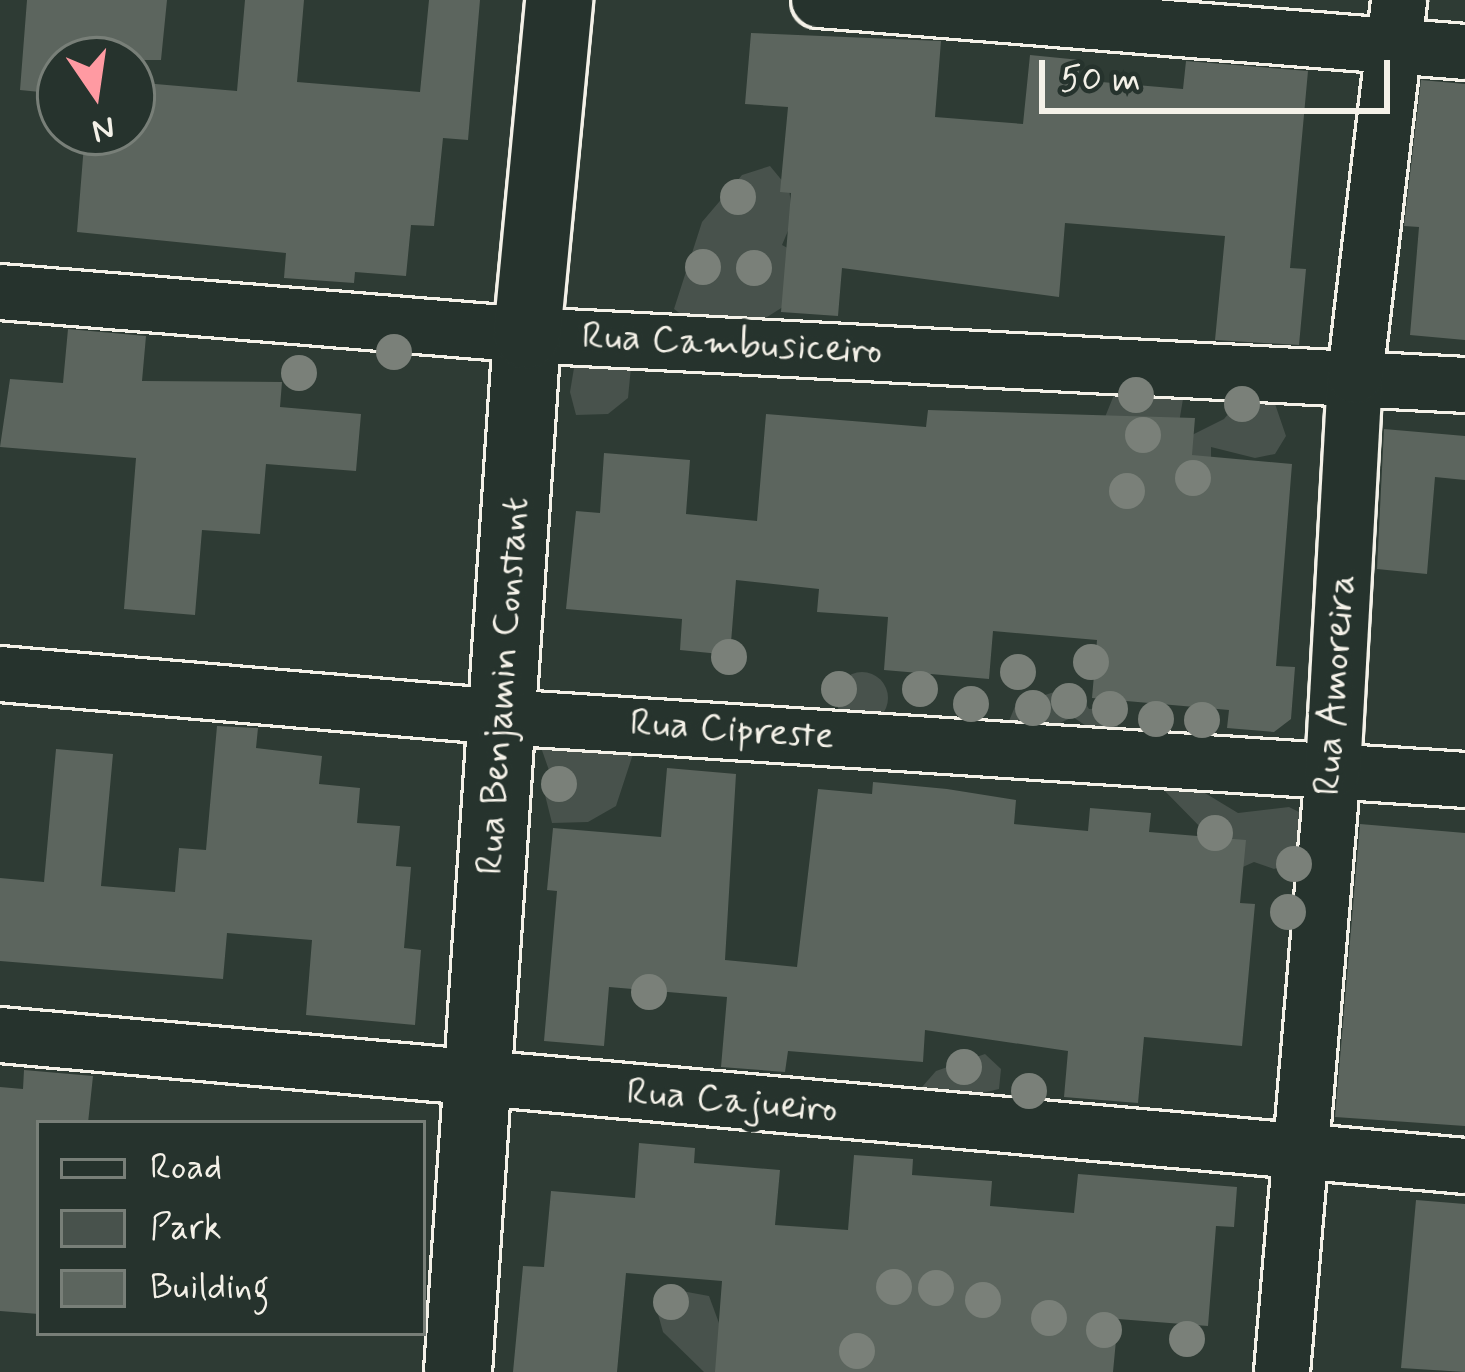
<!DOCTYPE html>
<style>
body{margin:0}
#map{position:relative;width:1465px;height:1372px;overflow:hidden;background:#2e3b34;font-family:Mynerve,sans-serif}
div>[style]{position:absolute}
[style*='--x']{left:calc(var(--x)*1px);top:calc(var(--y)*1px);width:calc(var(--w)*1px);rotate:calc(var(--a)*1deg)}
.green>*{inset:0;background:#48524c}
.round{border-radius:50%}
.building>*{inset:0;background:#5c655e}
.roads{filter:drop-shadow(3px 0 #f4f1e8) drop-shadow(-3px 0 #f4f1e8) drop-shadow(0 3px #f4f1e8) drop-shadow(0 -3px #f4f1e8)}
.street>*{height:54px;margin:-27px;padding:0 27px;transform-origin:27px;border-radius:27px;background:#26332d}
.secondary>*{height:66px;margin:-33px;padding:0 33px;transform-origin:33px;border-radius:33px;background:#26332d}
.trees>*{width:36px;height:36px;margin:-18px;border-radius:50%;background:#7a8079}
span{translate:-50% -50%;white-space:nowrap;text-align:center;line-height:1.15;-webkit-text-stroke:12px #26332d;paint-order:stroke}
.street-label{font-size:39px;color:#f4f1e8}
.legend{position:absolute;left:36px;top:1120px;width:390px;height:216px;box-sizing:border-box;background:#26332d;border:3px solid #787f78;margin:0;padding:15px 21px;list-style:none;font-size:36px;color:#f4f1e8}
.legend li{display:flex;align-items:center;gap:24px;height:60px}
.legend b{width:60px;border:3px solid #787f78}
.north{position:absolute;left:36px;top:36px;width:120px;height:120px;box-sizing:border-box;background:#26332d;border:3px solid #787f78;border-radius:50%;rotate:167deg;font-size:33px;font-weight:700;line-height:48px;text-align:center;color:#f4f1e8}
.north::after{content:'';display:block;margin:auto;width:42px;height:54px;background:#ff9aa2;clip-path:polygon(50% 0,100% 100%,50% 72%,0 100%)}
.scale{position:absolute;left:1039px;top:60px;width:351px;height:54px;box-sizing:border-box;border:6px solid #f4f1e8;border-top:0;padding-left:15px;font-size:36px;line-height:42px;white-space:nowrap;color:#f4f1e8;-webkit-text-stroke:9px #26332d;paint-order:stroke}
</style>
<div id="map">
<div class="green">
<i style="clip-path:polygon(770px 166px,789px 189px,793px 219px,782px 245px,801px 255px,786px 305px,761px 321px,682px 315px,674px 309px,702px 222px,742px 175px)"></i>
<i style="clip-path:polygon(575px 362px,631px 367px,628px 398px,608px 414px,576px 415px,570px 392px)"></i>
<i style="clip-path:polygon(1118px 385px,1184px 393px,1179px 423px,1190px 436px,1224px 419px,1243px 396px,1273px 398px,1286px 436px,1275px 454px,1255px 458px,1211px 447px,1211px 466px,1103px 422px)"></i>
<i class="round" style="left:836px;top:672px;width:52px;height:52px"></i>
<i style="clip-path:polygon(1064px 689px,1079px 693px,1089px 709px,1120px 707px,1117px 732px,1098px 734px,1073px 717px,1051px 727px,1009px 721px,1016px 704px)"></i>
<i style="clip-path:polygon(538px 739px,635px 748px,616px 806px,588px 822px,552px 823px,545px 795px,551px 776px)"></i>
<i style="clip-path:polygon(1159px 785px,1195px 787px,1238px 813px,1289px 807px,1309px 817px,1314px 855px,1274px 869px,1254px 862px,1236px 870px,1207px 854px,1208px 835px)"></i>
<i style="clip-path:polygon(985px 1054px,1001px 1069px,999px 1089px,928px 1106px,922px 1087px,936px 1071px)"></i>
<i style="clip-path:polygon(671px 1289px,709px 1296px,723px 1334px,720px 1372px,704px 1372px,663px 1332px,658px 1314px)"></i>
</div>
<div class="building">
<i style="clip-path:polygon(27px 0,167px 0,161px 60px,60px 60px,60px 94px,20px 90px)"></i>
<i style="clip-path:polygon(245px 0,304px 0,297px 82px,420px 92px,429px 0,480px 0,468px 140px,443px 138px,434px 226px,411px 225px,406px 276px,355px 272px,354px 283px,284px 278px,286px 253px,77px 232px,85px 132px,132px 132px,132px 82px,237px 91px)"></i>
<i style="clip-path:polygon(751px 33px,941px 41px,935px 117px,1023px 124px,1030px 55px,1080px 60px,1078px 80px,1183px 89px,1186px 61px,1308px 71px,1290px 268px,1306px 269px,1299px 345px,1215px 340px,1225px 236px,1065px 223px,1059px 297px,842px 268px,838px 316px,781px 312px,791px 193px,780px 192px,788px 107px,745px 104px)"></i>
<i style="clip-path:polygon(1421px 80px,1465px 84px,1465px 340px,1410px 335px,1419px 227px,1404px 226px)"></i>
<i style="clip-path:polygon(68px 329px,146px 336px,142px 381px,282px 382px,280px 407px,361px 414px,356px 471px,266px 464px,260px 534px,202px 530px,195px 615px,124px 609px,136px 458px,0 447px,10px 379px,63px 383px)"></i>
<i style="clip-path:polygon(928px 410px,1195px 418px,1192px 455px,1292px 464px,1276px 666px,1295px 667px,1291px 719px,1274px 732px,1227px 728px,1229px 710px,1092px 698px,1097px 640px,993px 631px,989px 679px,884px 670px,888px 617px,817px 612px,819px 589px,736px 580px,730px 655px,680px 650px,682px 619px,566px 609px,576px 511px,600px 513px,604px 453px,690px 460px,686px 514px,757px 521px,766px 414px,926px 427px)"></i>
<i style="clip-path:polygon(1384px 429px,1465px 436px,1465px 480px,1435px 477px,1427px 574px,1377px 569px)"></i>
<i style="clip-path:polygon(217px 726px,258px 728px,256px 748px,322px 756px,319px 784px,360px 788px,357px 823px,400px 826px,396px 866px,411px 867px,404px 948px,421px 950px,415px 1025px,306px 1015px,312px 940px,227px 933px,223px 979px,0 961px,0 878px,44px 882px,56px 749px,113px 754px,101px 886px,175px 892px,179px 848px,206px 850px)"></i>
<i style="clip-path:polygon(667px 768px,736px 774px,725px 960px,797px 967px,818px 789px,872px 794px,873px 782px,947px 789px,1016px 800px,1014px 824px,1088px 831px,1090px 808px,1151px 813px,1149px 832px,1246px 840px,1240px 903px,1255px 904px,1242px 1046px,1144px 1037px,1138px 1103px,1064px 1097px,1068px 1051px,925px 1030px,923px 1062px,788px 1051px,785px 1072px,721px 1067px,727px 997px,609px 987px,604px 1046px,544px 1041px,557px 891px,547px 890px,553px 828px,661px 837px)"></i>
<i style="clip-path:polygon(1360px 824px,1465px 833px,1465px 1126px,1335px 1117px)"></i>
<i style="clip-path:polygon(24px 1070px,93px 1076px,88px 1123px,39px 1123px,39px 1314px,0 1311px,0 1087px,23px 1089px)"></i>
<i style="clip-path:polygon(639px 1143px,695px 1148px,694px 1163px,780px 1170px,775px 1225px,848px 1230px,854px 1155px,913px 1159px,912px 1175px,992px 1181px,990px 1206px,1074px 1213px,1078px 1174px,1237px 1187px,1234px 1227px,1216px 1226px,1208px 1326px,1118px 1319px,1113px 1372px,715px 1372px,722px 1281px,626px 1273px,617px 1372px,513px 1372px,523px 1266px,544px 1267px,551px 1191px,635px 1198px)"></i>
<i style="clip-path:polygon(1416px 1200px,1465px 1204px,1465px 1372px,1401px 1368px)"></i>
</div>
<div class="roads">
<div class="street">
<i style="--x:819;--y:0;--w:648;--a:4.6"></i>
<i style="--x:0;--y:292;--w:529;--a:4.66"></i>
<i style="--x:527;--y:335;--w:939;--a:3.05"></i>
<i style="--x:0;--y:674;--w:504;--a:4.9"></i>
<i style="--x:502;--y:717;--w:965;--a:3.74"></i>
<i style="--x:0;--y:1035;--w:1471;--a:5.11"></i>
<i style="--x:1282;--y:1372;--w:604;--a:-85.16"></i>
<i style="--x:1333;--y:770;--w:395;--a:-86.8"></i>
<i style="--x:1355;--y:376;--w:379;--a:-83.3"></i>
</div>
<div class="secondary">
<i style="--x:458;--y:1372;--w:1039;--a:-86.19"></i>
<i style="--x:527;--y:335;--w:337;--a:-84.5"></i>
</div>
</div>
<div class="trees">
<i style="left:738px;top:197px"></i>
<i style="left:703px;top:267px"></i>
<i style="left:754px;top:268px"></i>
<i style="left:394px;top:352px"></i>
<i style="left:299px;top:373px"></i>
<i style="left:1136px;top:395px"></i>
<i style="left:1242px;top:404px"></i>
<i style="left:1143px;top:435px"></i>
<i style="left:1193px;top:478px"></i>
<i style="left:1127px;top:491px"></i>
<i style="left:729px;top:657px"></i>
<i style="left:1091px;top:662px"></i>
<i style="left:1018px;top:672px"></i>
<i style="left:839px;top:689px"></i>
<i style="left:920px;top:689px"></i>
<i style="left:1069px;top:701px"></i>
<i style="left:971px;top:704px"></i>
<i style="left:1033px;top:708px"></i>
<i style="left:1110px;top:709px"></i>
<i style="left:1156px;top:719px"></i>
<i style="left:1202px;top:720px"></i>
<i style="left:559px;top:784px"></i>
<i style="left:1215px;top:833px"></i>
<i style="left:1294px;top:864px"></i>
<i style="left:1288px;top:912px"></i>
<i style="left:649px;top:992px"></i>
<i style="left:964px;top:1067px"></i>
<i style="left:1029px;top:1091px"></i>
<i style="left:894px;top:1287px"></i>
<i style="left:936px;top:1288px"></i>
<i style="left:983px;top:1300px"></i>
<i style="left:671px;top:1302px"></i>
<i style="left:1049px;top:1318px"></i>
<i style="left:1104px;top:1330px"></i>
<i style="left:1187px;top:1339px"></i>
<i style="left:857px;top:1351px"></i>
</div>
<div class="street-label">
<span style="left:732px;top:345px;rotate:3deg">Rua Cambusiceiro</span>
<span style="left:1336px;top:685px;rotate:-86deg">Rua Amoreira</span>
<span style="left:504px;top:686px;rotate:-86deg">Rua Benjamin Constant</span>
<span style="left:732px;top:731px;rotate:4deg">Rua Cipreste</span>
<span style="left:732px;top:1102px;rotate:5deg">Rua Cajueiro</span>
</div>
<ul class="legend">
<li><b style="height:15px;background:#26332d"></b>Road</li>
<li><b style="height:33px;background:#48524c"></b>Park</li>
<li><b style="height:33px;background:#5c655e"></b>Building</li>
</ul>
<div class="north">N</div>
<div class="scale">50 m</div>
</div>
